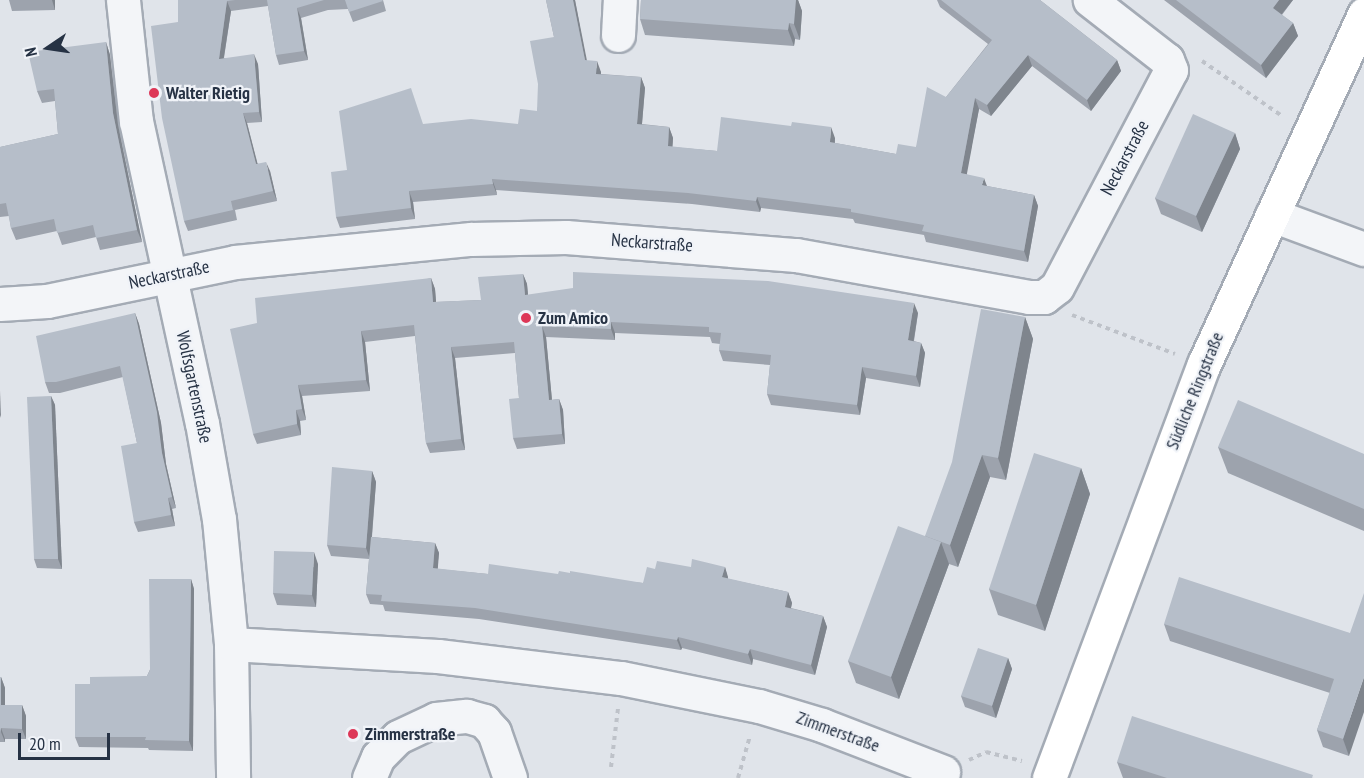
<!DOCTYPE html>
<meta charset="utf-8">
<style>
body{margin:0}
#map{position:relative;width:1364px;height:778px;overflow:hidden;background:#e0e4ea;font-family:"PT Sans Narrow",sans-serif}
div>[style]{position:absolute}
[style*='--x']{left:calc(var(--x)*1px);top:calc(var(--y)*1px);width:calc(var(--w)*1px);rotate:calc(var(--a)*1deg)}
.path>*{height:4px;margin-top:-2px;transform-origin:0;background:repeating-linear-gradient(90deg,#bec2c9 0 4.5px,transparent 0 9px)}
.roads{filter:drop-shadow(2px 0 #a4abb5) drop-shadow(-2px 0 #a4abb5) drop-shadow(0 2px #a4abb5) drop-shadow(0 -2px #a4abb5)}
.minor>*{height:33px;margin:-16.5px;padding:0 16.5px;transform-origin:16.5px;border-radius:16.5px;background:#f3f5f8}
.major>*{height:33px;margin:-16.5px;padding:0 16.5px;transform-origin:16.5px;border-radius:16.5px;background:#fff}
.wall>*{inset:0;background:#9da3ad}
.shaded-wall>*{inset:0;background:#7f858d}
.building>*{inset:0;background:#b6bec9}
.dots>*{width:16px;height:16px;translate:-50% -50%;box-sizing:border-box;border:3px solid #f0f3f8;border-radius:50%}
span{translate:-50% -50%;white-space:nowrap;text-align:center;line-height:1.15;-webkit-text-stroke:4.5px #f0f3f8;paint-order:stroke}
.poi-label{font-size:18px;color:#263244;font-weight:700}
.left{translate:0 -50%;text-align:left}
.street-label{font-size:18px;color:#263244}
.north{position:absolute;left:18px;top:18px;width:60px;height:60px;-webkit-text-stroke:4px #f0f3f8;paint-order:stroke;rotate:257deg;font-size:16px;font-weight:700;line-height:24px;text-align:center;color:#263244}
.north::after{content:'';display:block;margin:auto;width:21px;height:27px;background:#263244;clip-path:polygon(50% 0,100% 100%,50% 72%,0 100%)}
.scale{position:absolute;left:18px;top:733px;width:92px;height:27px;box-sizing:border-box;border:3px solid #263244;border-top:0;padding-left:8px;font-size:18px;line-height:21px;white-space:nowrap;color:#263244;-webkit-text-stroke:4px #f0f3f8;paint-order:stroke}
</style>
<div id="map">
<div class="path">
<i style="--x:1202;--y:61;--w:97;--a:34.5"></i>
<i style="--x:1072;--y:315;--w:110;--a:20.7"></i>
<i style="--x:969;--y:760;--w:19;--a:-25"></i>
<i style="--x:986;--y:752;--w:37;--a:14"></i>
<i style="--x:611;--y:767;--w:59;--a:-83.2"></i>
<i style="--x:738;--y:778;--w:44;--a:-74.1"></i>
</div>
<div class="roads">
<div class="minor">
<i style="--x:123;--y:0;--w:122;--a:83.9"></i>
<i style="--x:136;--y:121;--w:309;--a:77.7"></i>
<i style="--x:202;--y:423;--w:97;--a:80"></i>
<i style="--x:219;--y:519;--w:126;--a:84.5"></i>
<i style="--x:231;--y:644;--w:134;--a:89.1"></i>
<i style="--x:618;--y:35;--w:35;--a:-87"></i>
<i style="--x:1272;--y:215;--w:98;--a:20.3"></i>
<i style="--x:0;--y:304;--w:47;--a:-3.7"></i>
<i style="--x:47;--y:301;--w:192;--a:-11.7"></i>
<i style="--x:235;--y:262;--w:237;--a:-5.6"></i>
<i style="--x:471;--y:239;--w:95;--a:-1.2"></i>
<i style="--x:566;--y:237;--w:231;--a:4.5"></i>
<i style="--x:796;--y:255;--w:237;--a:10.2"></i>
<i style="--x:1029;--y:297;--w:15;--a:0"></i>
<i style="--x:1044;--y:297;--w:16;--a:-38"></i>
<i style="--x:1057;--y:287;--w:245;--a:-62.3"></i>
<i style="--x:1171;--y:70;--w:11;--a:-112"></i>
<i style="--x:1167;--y:60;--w:98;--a:-142.1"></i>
<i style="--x:231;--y:644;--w:207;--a:3.3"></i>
<i style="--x:438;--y:656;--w:184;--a:6.9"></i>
<i style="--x:621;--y:678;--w:141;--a:11.5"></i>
<i style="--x:759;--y:706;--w:66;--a:16.8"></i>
<i style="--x:822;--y:725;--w:130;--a:21.2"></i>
<i style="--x:369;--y:778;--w:23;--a:-67"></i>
<i style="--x:378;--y:757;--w:28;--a:-45"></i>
<i style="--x:398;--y:737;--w:42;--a:-25.3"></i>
<i style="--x:436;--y:719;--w:31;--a:-6"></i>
<i style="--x:467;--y:716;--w:18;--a:16"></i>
<i style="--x:484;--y:721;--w:15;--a:48"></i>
<i style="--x:494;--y:732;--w:49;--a:70.8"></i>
</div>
<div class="major">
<i style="--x:1049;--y:778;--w:442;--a:-69.5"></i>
<i style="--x:1204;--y:364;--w:385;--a:-65.4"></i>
</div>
</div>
<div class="wall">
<i style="clip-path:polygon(9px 0,55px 0,55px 10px,12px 11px)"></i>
<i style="clip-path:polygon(178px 0,383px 0,386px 11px,353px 22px,348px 9px,328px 10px,301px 18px,308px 60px,279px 65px,276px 55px,268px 6px,231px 11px,224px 58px,258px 64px,262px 122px,247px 123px,257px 163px,270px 171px,277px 201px,235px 210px,237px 220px,188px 231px,184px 221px)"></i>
<i style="clip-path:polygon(546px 0,575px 0,586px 60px,601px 72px,601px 74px,641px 77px,645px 88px,642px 124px,669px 127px,673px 138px,672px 147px,717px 151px,835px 138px,835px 143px,896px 154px,916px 147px,946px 97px,988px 44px,940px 7px,937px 0,1040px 0,1117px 60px,1121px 71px,1091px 111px,1032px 66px,991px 116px,979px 109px,966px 174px,987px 186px,1034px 195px,1038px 206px,1028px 262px,926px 242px,924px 235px,855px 223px,853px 219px,761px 208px,760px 212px,692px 204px,496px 190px,497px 195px,413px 202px,415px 219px,340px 228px,336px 217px,347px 170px,423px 124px,518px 124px,537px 111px,554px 37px)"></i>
<i style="clip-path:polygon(641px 0,798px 0,802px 11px,800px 40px,795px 39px,794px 46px,645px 35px,640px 19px)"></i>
<i style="clip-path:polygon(1164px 0,1293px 0,1282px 15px,1293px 23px,1298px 36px,1266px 78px)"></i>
<i style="clip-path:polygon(106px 42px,110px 55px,118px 125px,142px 242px,100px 250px,96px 237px,62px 245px,57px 231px,16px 240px,11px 228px,9px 216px,0 217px,0 147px,58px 134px,55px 101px,42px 103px,37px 91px)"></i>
<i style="clip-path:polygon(1235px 133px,1240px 149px,1202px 232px,1161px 214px,1155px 198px)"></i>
<i style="clip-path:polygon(523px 274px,527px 284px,528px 295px,918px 313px,914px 341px,921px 343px,925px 353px,920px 387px,866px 378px,860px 415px,771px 405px,767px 394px,770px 365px,723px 361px,719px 350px,720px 344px,712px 343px,710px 337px,615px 333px,615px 340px,546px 337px,552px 400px,559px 399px,563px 410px,565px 444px,517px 449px,513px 438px,519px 398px,515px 353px,455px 358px,465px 450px,430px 453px,426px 443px,415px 336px,365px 342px,370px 391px,302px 396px,306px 420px,300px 421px,301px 435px,257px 444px,253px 434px,257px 323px,431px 278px,435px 289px,436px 302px,481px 300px)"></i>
<i style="clip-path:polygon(135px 313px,139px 324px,161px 423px,166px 464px,176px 508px,172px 509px,175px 526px,138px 532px,134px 522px,137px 443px,123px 377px,60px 393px,49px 393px,45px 382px)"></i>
<i style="clip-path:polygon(1025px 317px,1033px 339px,1006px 480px,990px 477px,958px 567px,949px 564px,899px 699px,856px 683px,848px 661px,925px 537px)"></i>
<i style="clip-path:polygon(51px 396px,55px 405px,62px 569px,37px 568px,34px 559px)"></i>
<i style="clip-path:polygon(1218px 447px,1364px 454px,1364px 531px,1228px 473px)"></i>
<i style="clip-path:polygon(1081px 468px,1090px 494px,1045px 631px,998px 615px,989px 589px)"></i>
<i style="clip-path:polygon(372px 471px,376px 482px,372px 537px,435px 543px,439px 553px,437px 569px,488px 574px,558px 574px,643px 583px,655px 569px,725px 567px,728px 579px,788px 592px,792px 603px,791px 608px,823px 616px,827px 627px,815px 675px,753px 659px,752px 665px,682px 648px,681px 650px,479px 619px,385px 611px,383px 605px,370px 604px,366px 594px,369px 559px,331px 556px,327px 545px)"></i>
<i style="clip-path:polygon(318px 564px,316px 607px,277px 605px,273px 593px)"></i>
<i style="clip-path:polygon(191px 579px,194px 589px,193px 751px,149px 750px,148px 748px,79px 747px,75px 737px,90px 684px,147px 676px)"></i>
<i style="clip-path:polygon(1164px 624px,1350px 633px,1349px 756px,1323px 747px,1317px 730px,1330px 693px,1170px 641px)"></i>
<i style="clip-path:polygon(1008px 658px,1012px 669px,996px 718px,965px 707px,961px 696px)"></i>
<i style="clip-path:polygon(0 677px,1px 677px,5px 688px,5px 705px,22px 705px,26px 716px,26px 739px,5px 739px,5px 742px,0 742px)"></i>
<i style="clip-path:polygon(1117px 762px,1314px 778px,1123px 778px)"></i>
</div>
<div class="shaded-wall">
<i style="clip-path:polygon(52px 0,55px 0,55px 10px)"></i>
<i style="clip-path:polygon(573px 0,575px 0,589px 71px,585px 60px)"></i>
<i style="clip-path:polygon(794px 0,798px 0,802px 11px,800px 40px,794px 24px)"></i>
<i style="clip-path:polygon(1279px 0,1293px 0,1277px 20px,1273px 8px)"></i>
<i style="clip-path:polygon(227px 1px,231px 11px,222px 69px,219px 59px)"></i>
<i style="clip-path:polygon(297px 8px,301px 18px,308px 60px,304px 51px)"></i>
<i style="clip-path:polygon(789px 23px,795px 39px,794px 46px,788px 30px)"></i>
<i style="clip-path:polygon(1293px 23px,1298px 36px,1266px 78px,1261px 65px)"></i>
<i style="clip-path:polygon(106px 42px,110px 55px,118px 125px,142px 242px,137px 230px,113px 113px)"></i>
<i style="clip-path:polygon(254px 54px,258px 64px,262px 122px,259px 112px)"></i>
<i style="clip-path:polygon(1028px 55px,1032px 66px,991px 116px,987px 105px)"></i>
<i style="clip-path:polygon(1117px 60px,1121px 71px,1091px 111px,1087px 100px)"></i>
<i style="clip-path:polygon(597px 61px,601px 72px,600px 85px,596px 74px)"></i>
<i style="clip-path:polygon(641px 77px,645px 88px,641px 135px,637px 124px)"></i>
<i style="clip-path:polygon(975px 98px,979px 109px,965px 184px,961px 173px)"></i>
<i style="clip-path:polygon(243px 113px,247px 123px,260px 173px,256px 164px)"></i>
<i style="clip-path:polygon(669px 127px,673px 138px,672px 157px,668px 146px)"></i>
<i style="clip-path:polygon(831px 127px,835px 138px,834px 153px,830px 142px)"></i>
<i style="clip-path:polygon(1235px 133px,1240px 149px,1202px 232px,1196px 216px)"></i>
<i style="clip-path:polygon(266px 162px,270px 171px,277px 201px,273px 191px)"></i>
<i style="clip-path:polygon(984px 178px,988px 189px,982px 185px)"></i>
<i style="clip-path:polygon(492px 179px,496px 190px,497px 195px,493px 184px)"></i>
<i style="clip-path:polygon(409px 191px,413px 202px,415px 219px,411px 208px)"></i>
<i style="clip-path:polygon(1034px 195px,1038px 206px,1028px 262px,1024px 251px)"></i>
<i style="clip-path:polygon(757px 197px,761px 208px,760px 212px,756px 201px)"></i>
<i style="clip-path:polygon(523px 274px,527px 284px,529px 306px,525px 295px)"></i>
<i style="clip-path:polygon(431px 278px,435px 289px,437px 313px,433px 302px)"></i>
<i style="clip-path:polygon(914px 303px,918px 313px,912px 351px,908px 340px)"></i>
<i style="clip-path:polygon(135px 313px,139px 324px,161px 423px,166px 464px,176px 508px,172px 497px,162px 453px)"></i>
<i style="clip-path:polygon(1025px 317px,1033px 339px,1006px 480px,998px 458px)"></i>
<i style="clip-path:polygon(611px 322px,615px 333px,615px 340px,611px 329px)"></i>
<i style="clip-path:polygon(542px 326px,546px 337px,553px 411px,549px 400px)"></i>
<i style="clip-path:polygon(361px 331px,365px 342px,370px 391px,366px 380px)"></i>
<i style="clip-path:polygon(921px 343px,925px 353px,920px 387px,916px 376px)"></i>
<i style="clip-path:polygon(451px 347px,455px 358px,465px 450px,461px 439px)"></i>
<i style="clip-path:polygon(862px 367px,866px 378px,860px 415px,857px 405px)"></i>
<i style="clip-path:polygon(298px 385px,302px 396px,306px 420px,302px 409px)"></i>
<i style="clip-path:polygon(0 391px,1px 418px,0 415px)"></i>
<i style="clip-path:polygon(51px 396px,55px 405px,62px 569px,58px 559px)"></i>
<i style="clip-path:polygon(559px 399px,563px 410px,565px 444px,562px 434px)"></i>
<i style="clip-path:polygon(296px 410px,300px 421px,301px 435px,297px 424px)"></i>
<i style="clip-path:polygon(982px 455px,990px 477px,958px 567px,950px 545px)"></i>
<i style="clip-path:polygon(1081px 468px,1090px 494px,1045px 631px,1036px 605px)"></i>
<i style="clip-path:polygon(372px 471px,376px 482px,370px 559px,366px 548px)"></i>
<i style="clip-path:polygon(168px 498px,172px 509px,175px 526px,171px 515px)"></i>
<i style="clip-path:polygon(941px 542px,949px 564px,899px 699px,891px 677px)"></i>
<i style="clip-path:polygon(435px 543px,439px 553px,437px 579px,433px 568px)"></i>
<i style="clip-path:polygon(314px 552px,318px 564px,316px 607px,312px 595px)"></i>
<i style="clip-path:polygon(725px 567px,728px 577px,726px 588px,722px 577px)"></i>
<i style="clip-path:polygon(191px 579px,194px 589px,193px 751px,189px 741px)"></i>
<i style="clip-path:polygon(788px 592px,792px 603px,789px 617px,785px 607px)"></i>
<i style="clip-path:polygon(823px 616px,827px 627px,815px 675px,811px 665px)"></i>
<i style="clip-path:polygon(678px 637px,682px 648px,681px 650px,677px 640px)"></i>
<i style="clip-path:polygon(750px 649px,753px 659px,752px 665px,748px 654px)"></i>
<i style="clip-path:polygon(1008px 658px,1012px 669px,996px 718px,992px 706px)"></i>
<i style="clip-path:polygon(1px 677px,5px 688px,5px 716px,1px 705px)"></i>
<i style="clip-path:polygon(1364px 677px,1364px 712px,1349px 756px,1343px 739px)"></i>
<i style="clip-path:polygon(22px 705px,26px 716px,26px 739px,22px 729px)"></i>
<i style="clip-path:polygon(1px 728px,5px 739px,5px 742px,1px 732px)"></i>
</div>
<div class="building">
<i style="clip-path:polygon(178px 0,235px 0,227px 1px,219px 59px,254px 54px,259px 112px,243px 113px,256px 164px,266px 162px,273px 191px,231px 201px,233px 210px,184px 221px,162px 118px,151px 26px,178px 22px)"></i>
<i style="clip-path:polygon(267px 0,329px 0,324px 0,297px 8px,304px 51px,276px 55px)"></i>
<i style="clip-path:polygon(345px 0,382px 0,383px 1px,349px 12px)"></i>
<i style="clip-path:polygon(546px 0,573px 0,585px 60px,597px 61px,596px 74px,641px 77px,637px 124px,669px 127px,668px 146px,717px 151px,721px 117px,791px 126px,792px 122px,831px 127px,830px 142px,896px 154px,898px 144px,916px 147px,927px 87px,946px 97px,992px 40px,941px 0,1040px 0,1117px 60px,1087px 100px,1028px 55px,987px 105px,975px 98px,961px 173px,984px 178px,982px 185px,1034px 195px,1024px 251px,922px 231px,924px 225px,851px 212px,851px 209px,757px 197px,756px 201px,688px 193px,492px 179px,493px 184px,409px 191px,411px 208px,336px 217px,331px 172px,347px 170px,339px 111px,411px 88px,423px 124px,471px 119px,518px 124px,520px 109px,537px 111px,538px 84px,530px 41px,554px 37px)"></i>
<i style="clip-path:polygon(641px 0,796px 0,794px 24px,789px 23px,788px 30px,640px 19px)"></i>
<i style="clip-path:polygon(1176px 0,1279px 0,1273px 8px,1293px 23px,1261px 65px)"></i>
<i style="clip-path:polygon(106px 42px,113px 113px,137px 230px,96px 238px,93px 225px,57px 233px,54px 219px,11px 228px,6px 203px,0 204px,0 147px,58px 134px,54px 89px,37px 91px,28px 52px)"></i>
<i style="clip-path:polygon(1193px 114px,1235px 133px,1196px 216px,1155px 198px)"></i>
<i style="clip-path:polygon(573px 272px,768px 281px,914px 303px,908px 340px,921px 343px,916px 376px,862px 367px,857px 405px,767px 394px,771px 355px,719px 350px,721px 333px,709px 332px,709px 327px,611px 322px,611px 329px,542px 326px,549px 400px,559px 399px,562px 434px,513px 438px,509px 399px,519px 398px,514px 342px,451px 347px,461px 439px,426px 443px,414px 325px,361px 331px,366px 380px,298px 385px,302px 409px,296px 410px,297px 424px,253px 434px,230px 329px,257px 323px,255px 298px,431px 278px,433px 302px,481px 300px,478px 277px,523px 274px,525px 295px,573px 288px)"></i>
<i style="clip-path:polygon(981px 309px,1025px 317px,998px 458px,982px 455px,950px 545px,925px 536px,952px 462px)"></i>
<i style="clip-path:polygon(135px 313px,157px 412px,162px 453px,172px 497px,168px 498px,171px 515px,134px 522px,121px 446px,137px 443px,120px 366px,56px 382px,45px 382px,36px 336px)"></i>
<i style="clip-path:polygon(51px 396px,58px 559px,34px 559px,27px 397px)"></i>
<i style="clip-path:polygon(1238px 400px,1364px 454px,1364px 509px,1218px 447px)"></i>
<i style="clip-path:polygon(1034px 453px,1081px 468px,1036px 605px,989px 589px)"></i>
<i style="clip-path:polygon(332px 467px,372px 471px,366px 548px,327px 545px)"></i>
<i style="clip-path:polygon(898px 526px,941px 542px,891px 677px,848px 661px)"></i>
<i style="clip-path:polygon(371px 537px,435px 543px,433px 568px,488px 574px,489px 564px,558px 574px,559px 571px,570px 573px,570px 571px,643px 583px,647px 567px,655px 569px,657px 561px,691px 567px,692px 559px,725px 567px,722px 577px,788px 592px,785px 607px,823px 616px,811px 665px,750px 649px,748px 654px,678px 637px,677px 640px,475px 608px,381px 601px,382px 595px,366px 594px)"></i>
<i style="clip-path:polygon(274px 551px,314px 552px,312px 595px,273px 593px)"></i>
<i style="clip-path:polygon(1179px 577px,1350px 633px,1364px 593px,1364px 677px,1343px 739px,1317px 730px,1334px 679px,1164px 624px)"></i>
<i style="clip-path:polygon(149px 579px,191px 579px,189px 741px,145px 740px,146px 737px,75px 737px,75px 684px,90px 684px,90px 677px,147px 676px,150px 670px)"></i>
<i style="clip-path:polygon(978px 648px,1008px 658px,992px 706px,961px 696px)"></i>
<i style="clip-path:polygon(0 677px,1px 677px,1px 705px,22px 705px,22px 729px,1px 728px,0 732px)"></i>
<i style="clip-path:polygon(1132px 716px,1313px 775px,1312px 778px,1167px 778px,1117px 762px)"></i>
</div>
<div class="dots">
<i style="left:154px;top:93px;background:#dd3757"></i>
<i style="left:526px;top:318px;background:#dd3757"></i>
<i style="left:353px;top:734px;background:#dd3757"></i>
</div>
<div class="poi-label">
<span class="left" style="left:166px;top:93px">Walter Rietig</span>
<span class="left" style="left:538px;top:318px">Zum Amico</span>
<span class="left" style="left:365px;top:734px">Zimmerstraße</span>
</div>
<div class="street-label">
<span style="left:1125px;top:158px;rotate:-62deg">Neckarstraße</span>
<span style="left:652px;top:243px;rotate:4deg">Neckarstraße</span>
<span style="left:169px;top:275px;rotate:-12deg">Neckarstraße</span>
<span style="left:194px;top:387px;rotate:78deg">Wolfsgartenstraße</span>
<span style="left:1195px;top:391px;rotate:-68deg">Südliche Ringstraße</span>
<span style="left:838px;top:732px;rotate:20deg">Zimmerstraße</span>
</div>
<div class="north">N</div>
<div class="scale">20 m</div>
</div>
